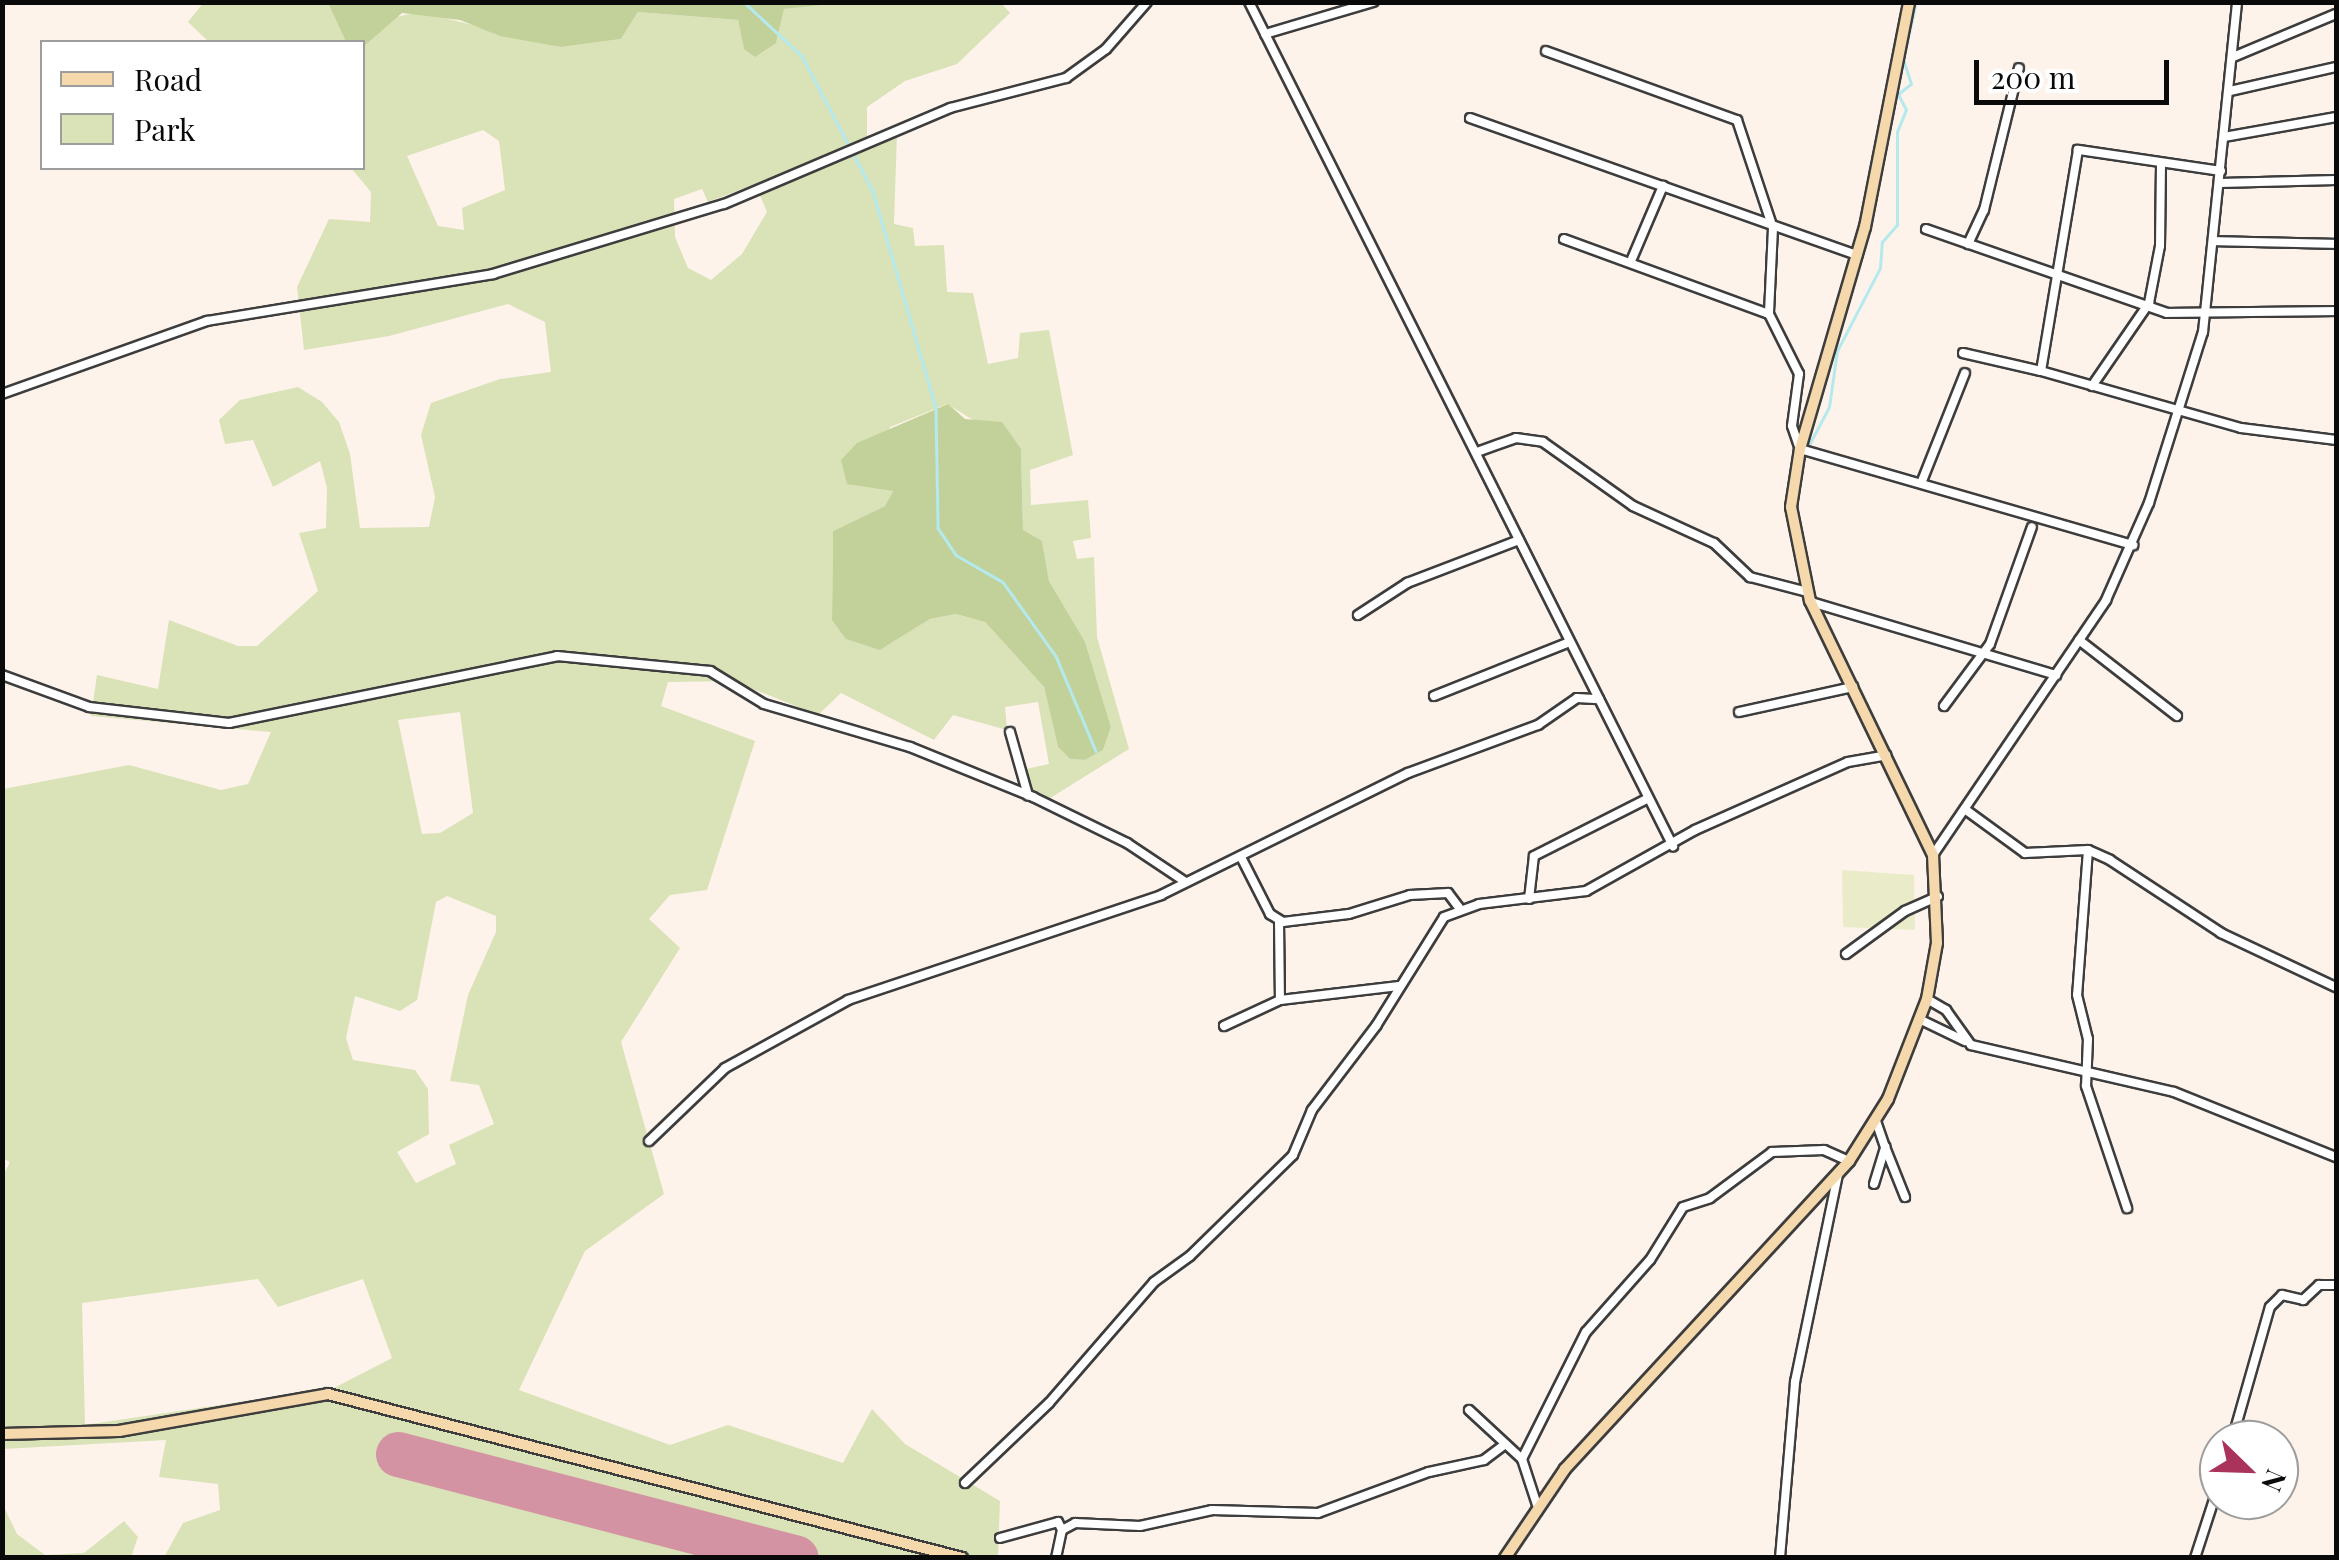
<!DOCTYPE html>
<style>
body{margin:0}
#map{position:relative;width:2339px;height:1560px;overflow:hidden;background:#fdf3ea;font-family:"Playfair Display",serif}
div>[style]{position:absolute}
[style*='--x']{left:calc(var(--x)*1px);top:calc(var(--y)*1px);width:calc(var(--w)*1px);rotate:calc(var(--a)*1deg)}
.green>*{inset:0;background:#dae2b8}
.forest>*{inset:0;background:#c2d199}
.pitch>*{inset:0;background:#e9ebc9}
.stream>*{height:2.5px;margin:-1.25px;padding:0 1.25px;transform-origin:1.25px;border-radius:1.25px;background:#b4e9ee}
.runway>*{height:45px;margin:-22.5px;padding:0 22.5px;transform-origin:22.5px;border-radius:22.5px;background:#d393a2}
.roads{filter:drop-shadow(2px 0 #3d3d3d) drop-shadow(-2px 0 #3d3d3d) drop-shadow(0 2px #3d3d3d) drop-shadow(0 -2px #3d3d3d)}
.street>*{height:8px;margin:-4px;padding:0 4px;transform-origin:4px;border-radius:4px;background:#fff}
.secondary>*{height:10px;margin:-5px;padding:0 5px;transform-origin:5px;border-radius:5px;background:#f5d8ac}
span{translate:-50% -50%;white-space:nowrap;text-align:center;line-height:1.15;-webkit-text-stroke:10px #fff;paint-order:stroke}
.frame{position:absolute;inset:0;border:5px solid #0a0a0a;pointer-events:none}
.legend{position:absolute;left:40px;top:40px;width:325px;height:130px;box-sizing:border-box;background:#fff;border:2px solid #9d9d9d;margin:0;padding:12px 18px;list-style:none;font-size:30px;color:#0a0a0a}
.legend li{display:flex;align-items:center;gap:20px;height:50px}
.legend b{width:50px;border:2px solid #9d9d9d}
.north{position:absolute;left:2199px;top:1420px;width:100px;height:100px;box-sizing:border-box;background:#fff;border:2px solid #9d9d9d;border-radius:50%;rotate:113deg;font-size:28px;font-weight:700;line-height:40px;text-align:center;color:#0a0a0a}
.north::after{content:'';display:block;margin:auto;width:35px;height:45px;background:#a9335b;clip-path:polygon(50% 0,100% 100%,50% 72%,0 100%)}
.scale{position:absolute;left:1974px;top:60px;width:195px;height:45px;box-sizing:border-box;border:5px solid #0a0a0a;border-top:0;padding-left:12px;font-size:30px;line-height:35px;white-space:nowrap;color:#0a0a0a;-webkit-text-stroke:8px #fff;paint-order:stroke}
</style>
<div id="map">
<div class="green">
<i style="clip-path:polygon(evenodd,839px 2px,1001px 3px,1010px 13px,957px 64px,905px 81px,867px 107px,867px 145px,897px 132px,894px 224px,913px 228px,915px 246px,944px 245px,947px 292px,973px 293px,988px 364px,1018px 358px,1020px 333px,1049px 330px,1073px 455px,1030px 470px,1031px 505px,1088px 500px,1091px 538px,1073px 541px,1077px 559px,1094px 557px,1097px 637px,1129px 749px,1047px 800px,1032px 794px,1026px 769px,1049px 764px,1038px 702px,1005px 707px,1007px 730px,953px 715px,934px 740px,841px 693px,818px 715px,733px 681px,668px 682px,661px 706px,755px 741px,707px 890px,670px 895px,649px 919px,680px 948px,621px 1042px,664px 1194px,585px 1251px,519px 1390px,670px 1445px,728px 1425px,843px 1463px,872px 1409px,905px 1444px,1000px 1501px,998px 1557px,164px 1557px,183px 1523px,220px 1510px,218px 1484px,159px 1477px,166px 1440px,3px 1449px,2px 1178px,10px 1162px,2px 1158px,3px 789px,129px 765px,221px 790px,248px 784px,271px 732px,91px 716px,97px 675px,158px 689px,169px 620px,238px 646px,257px 646px,318px 591px,299px 533px,326px 528px,327px 488px,320px 461px,273px 487px,253px 440px,225px 444px,219px 420px,240px 400px,298px 387px,322px 402px,339px 422px,350px 454px,360px 528px,429px 527px,435px 497px,421px 435px,431px 403px,500px 379px,551px 372px,545px 322px,508px 304px,389px 336px,304px 350px,297px 287px,329px 219px,370px 222px,371px 192px,351px 168px,362px 168px,363px 47px,391px 18px,420px 12px,561px 47px,621px 39px,638px 12px,738px 20px,744px 48px,776px 42px,784px 9px,839px 2px,483px 130px,499px 141px,505px 190px,462px 208px,464px 230px,438px 226px,407px 156px,483px 130px,839px 2px,755px 184px,767px 212px,742px 254px,711px 280px,688px 268px,675px 237px,674px 199px,702px 189px,708px 202px,755px 184px,839px 2px,947px 404px,1021px 449px,1023px 531px,1042px 542px,1049px 581px,1085px 643px,1111px 727px,1103px 750px,1085px 760px,1070px 759px,1058px 747px,1044px 687px,985px 622px,956px 614px,930px 619px,880px 650px,832px 620px,833px 531px,885px 506px,893px 491px,873px 485px,890px 427px,947px 404px,839px 2px,460px 712px,473px 813px,440px 833px,422px 834px,398px 720px,460px 712px,839px 2px,447px 896px,496px 916px,496px 932px,468px 995px,450px 1081px,479px 1085px,494px 1124px,449px 1145px,456px 1164px,416px 1183px,397px 1152px,429px 1134px,428px 1089px,415px 1070px,353px 1060px,346px 1038px,355px 996px,400px 1011px,417px 1000px,436px 902px,447px 896px,839px 2px,258px 1279px,278px 1307px,363px 1279px,392px 1358px,334px 1388px,85px 1425px,82px 1303px,258px 1279px)"></i>
<i style="clip-path:polygon(203px 3px,328px 3px,346px 42px,209px 42px,188px 22px)"></i>
<i style="clip-path:polygon(2px 1503px,17px 1534px,45px 1555px,84px 1553px,124px 1521px,138px 1537px,131px 1557px,3px 1557px)"></i>
</div>
<div class="forest">
<i style="clip-path:polygon(328px 3px,839px 3px,784px 9px,776px 43px,755px 57px,744px 49px,738px 20px,638px 12px,621px 39px,561px 47px,500px 36px,460px 20px,402px 13px,363px 47px,346px 42px)"></i>
<i style="clip-path:polygon(948px 404px,965px 419px,1002px 422px,1021px 449px,1023px 530px,1042px 541px,1049px 581px,1085px 642px,1111px 727px,1103px 750px,1085px 760px,1070px 759px,1058px 747px,1044px 687px,985px 622px,956px 614px,930px 619px,880px 650px,846px 639px,832px 620px,833px 531px,885px 506px,893px 491px,847px 484px,841px 460px,857px 443px)"></i>
</div>
<div class="pitch">
<i style="clip-path:polygon(1842px 870px,1914px 875px,1915px 930px,1843px 927px)"></i>
</div>
<div class="stream">
<i style="--x:744;--y:2;--w:79;--a:43"></i>
<i style="--x:802;--y:56;--w:153;--a:62.3"></i>
<i style="--x:873;--y:191;--w:226;--a:73.8"></i>
<i style="--x:936;--y:408;--w:120;--a:89"></i>
<i style="--x:938;--y:528;--w:32;--a:56"></i>
<i style="--x:956;--y:555;--w:54;--a:29.9"></i>
<i style="--x:1003;--y:582;--w:91;--a:54.4"></i>
<i style="--x:1056;--y:656;--w:103;--a:67.2"></i>
<i style="--x:1808;--y:447;--w:45;--a:-62.3"></i>
<i style="--x:1829;--y:407;--w:57;--a:-81.9"></i>
<i style="--x:1837;--y:351;--w:93;--a:-62.6"></i>
<i style="--x:1880;--y:268;--w:26;--a:-86"></i>
<i style="--x:1882;--y:242;--w:23;--a:-49"></i>
<i style="--x:1897;--y:225;--w:93;--a:-90"></i>
<i style="--x:1897;--y:132;--w:24;--a:-68"></i>
<i style="--x:1906;--y:110;--w:18;--a:-117"></i>
<i style="--x:1898;--y:94;--w:16;--a:-38"></i>
<i style="--x:1911;--y:84;--w:26;--a:-108"></i>
<i style="--x:1903;--y:59;--w:58;--a:-77.2"></i>
</div>
<div class="runway">
<i style="--x:398;--y:1454;--w:411;--a:14.6"></i>
</div>
<div class="roads">
<div class="street">
<i style="--x:1249;--y:2;--w:945;--a:63.33"></i>
<i style="--x:1265;--y:34;--w:113;--a:-16.5"></i>
<i style="--x:1546;--y:51;--w:203;--a:19.9"></i>
<i style="--x:1737;--y:120;--w:114;--a:71.6"></i>
<i style="--x:1773;--y:228;--w:86;--a:92.7"></i>
<i style="--x:1769;--y:314;--w:67;--a:63.4"></i>
<i style="--x:1799;--y:374;--w:52;--a:97.7"></i>
<i style="--x:1792;--y:426;--w:24;--a:71"></i>
<i style="--x:1800;--y:449;--w:347;--a:16.1"></i>
<i style="--x:2233;--y:57;--w:112;--a:-22.7"></i>
<i style="--x:2230;--y:91;--w:109;--a:-12.8"></i>
<i style="--x:1470;--y:118;--w:411;--a:19.5"></i>
<i style="--x:2224;--y:137;--w:114;--a:-10.1"></i>
<i style="--x:2221;--y:171;--w:145;--a:-171.6"></i>
<i style="--x:2078;--y:150;--w:224;--a:99.5"></i>
<i style="--x:2041;--y:371;--w:208;--a:15.9"></i>
<i style="--x:2241;--y:428;--w:96;--a:7.2"></i>
<i style="--x:2220;--y:183;--w:116;--a:-1.5"></i>
<i style="--x:1926;--y:229;--w:255;--a:19.2"></i>
<i style="--x:2167;--y:313;--w:169;--a:-0.7"></i>
<i style="--x:1564;--y:239;--w:218;--a:20.1"></i>
<i style="--x:2213;--y:241;--w:123;--a:1.4"></i>
<i style="--x:1968;--y:244;--w:38;--a:-65"></i>
<i style="--x:1984;--y:210;--w:146;--a:-76.2"></i>
<i style="--x:1631;--y:261;--w:82;--a:-66.9"></i>
<i style="--x:1963;--y:353;--w:80;--a:13"></i>
<i style="--x:2092;--y:386;--w:101;--a:-55.5"></i>
<i style="--x:2149;--y:303;--w:58;--a:-79.1"></i>
<i style="--x:2160;--y:246;--w:83;--a:-89.3"></i>
<i style="--x:2;--y:394;--w:218;--a:-19.6"></i>
<i style="--x:207;--y:321;--w:290;--a:-9.3"></i>
<i style="--x:493;--y:274;--w:241;--a:-16.9"></i>
<i style="--x:724;--y:204;--w:246;--a:-23"></i>
<i style="--x:950;--y:108;--w:120;--a:-14.5"></i>
<i style="--x:1066;--y:78;--w:49;--a:-35.9"></i>
<i style="--x:1106;--y:49;--w:62;--a:-48.9"></i>
<i style="--x:1477;--y:452;--w:41;--a:-19.7"></i>
<i style="--x:1516;--y:438;--w:27;--a:8"></i>
<i style="--x:1543;--y:442;--w:110;--a:35.4"></i>
<i style="--x:1633;--y:506;--w:89;--a:24.6"></i>
<i style="--x:1714;--y:543;--w:50;--a:43.4"></i>
<i style="--x:1750;--y:577;--w:59;--a:14.7"></i>
<i style="--x:1922;--y:481;--w:116;--a:-68.3"></i>
<i style="--x:1811;--y:602;--w:256;--a:16.6"></i>
<i style="--x:1358;--y:615;--w:59;--a:-33.1"></i>
<i style="--x:1407;--y:583;--w:120;--a:-21"></i>
<i style="--x:2079;--y:640;--w:124;--a:37.8"></i>
<i style="--x:2;--y:675;--w:93;--a:20.2"></i>
<i style="--x:89;--y:707;--w:141;--a:6.5"></i>
<i style="--x:229;--y:723;--w:335;--a:-11.5"></i>
<i style="--x:557;--y:656;--w:154;--a:5.6"></i>
<i style="--x:710;--y:671;--w:63;--a:31.4"></i>
<i style="--x:764;--y:704;--w:152;--a:16.4"></i>
<i style="--x:910;--y:747;--w:133;--a:22.1"></i>
<i style="--x:1033;--y:797;--w:105;--a:26.1"></i>
<i style="--x:1127;--y:843;--w:69;--a:33.7"></i>
<i style="--x:1434;--y:696;--w:146;--a:-21.7"></i>
<i style="--x:1944;--y:706;--w:77;--a:-53.4"></i>
<i style="--x:1990;--y:644;--w:124;--a:-70.3"></i>
<i style="--x:1739;--y:712;--w:117;--a:-12.4"></i>
<i style="--x:1010;--y:732;--w:66;--a:74.1"></i>
<i style="--x:1966;--y:810;--w:73;--a:36.1"></i>
<i style="--x:2025;--y:853;--w:63;--a:-2.7"></i>
<i style="--x:2088;--y:850;--w:24;--a:24"></i>
<i style="--x:2110;--y:860;--w:133;--a:33.3"></i>
<i style="--x:2221;--y:933;--w:127;--a:25.2"></i>
<i style="--x:2088;--y:850;--w:145;--a:94.3"></i>
<i style="--x:2077;--y:995;--w:45;--a:76"></i>
<i style="--x:2088;--y:1039;--w:47;--a:92.4"></i>
<i style="--x:2086;--y:1086;--w:129;--a:71.4"></i>
<i style="--x:1933;--y:855;--w:308;--a:-55.8"></i>
<i style="--x:2106;--y:600;--w:106;--a:-66.1"></i>
<i style="--x:2149;--y:503;--w:179;--a:-72.5"></i>
<i style="--x:2203;--y:332;--w:332;--a:-84.1"></i>
<i style="--x:1242;--y:859;--w:62;--a:63"></i>
<i style="--x:1270;--y:914;--w:15;--a:32"></i>
<i style="--x:1283;--y:922;--w:66;--a:-6.9"></i>
<i style="--x:1349;--y:914;--w:64;--a:-17.3"></i>
<i style="--x:1410;--y:895;--w:38;--a:-3"></i>
<i style="--x:1448;--y:893;--w:21;--a:53"></i>
<i style="--x:1529;--y:899;--w:43;--a:-83.4"></i>
<i style="--x:1534;--y:856;--w:127;--a:-26.8"></i>
<i style="--x:1279;--y:921;--w:79;--a:89.3"></i>
<i style="--x:1846;--y:954;--w:73;--a:-36.1"></i>
<i style="--x:1905;--y:911;--w:36;--a:-24"></i>
<i style="--x:1927;--y:999;--w:22;--a:30"></i>
<i style="--x:1946;--y:1010;--w:43;--a:54.5"></i>
<i style="--x:1971;--y:1045;--w:208;--a:13"></i>
<i style="--x:2174;--y:1092;--w:175;--a:21.9"></i>
<i style="--x:1919;--y:1019;--w:51;--a:25.6"></i>
<i style="--x:1224;--y:1026;--w:62;--a:-24.9"></i>
<i style="--x:1280;--y:1000;--w:120;--a:-6.7"></i>
<i style="--x:1876;--y:1121;--w:28;--a:71"></i>
<i style="--x:649;--y:1141;--w:105;--a:-43.8"></i>
<i style="--x:725;--y:1068;--w:141;--a:-28.9"></i>
<i style="--x:848;--y:1000;--w:330;--a:-18.5"></i>
<i style="--x:1161;--y:895;--w:275;--a:-26.3"></i>
<i style="--x:1408;--y:773;--w:139;--a:-20.3"></i>
<i style="--x:1538;--y:725;--w:47;--a:-34.7"></i>
<i style="--x:1577;--y:698;--w:22;--a:3"></i>
<i style="--x:1874;--y:1184;--w:39;--a:-73"></i>
<i style="--x:1885;--y:1147;--w:54;--a:68.2"></i>
<i style="--x:1469;--y:1410;--w:72;--a:42.8"></i>
<i style="--x:1522;--y:1459;--w:48;--a:71.9"></i>
<i style="--x:2232;--y:1440;--w:138;--a:-74.1"></i>
<i style="--x:2270;--y:1307;--w:17;--a:-45"></i>
<i style="--x:2282;--y:1295;--w:22;--a:13"></i>
<i style="--x:2303;--y:1300;--w:22;--a:-43"></i>
<i style="--x:2319;--y:1285;--w:17;--a:0"></i>
<i style="--x:1522;--y:1459;--w:142;--a:-63.3"></i>
<i style="--x:1586;--y:1332;--w:96;--a:-48.4"></i>
<i style="--x:1650;--y:1260;--w:62;--a:-58.1"></i>
<i style="--x:1683;--y:1207;--w:28;--a:-18"></i>
<i style="--x:1710;--y:1198;--w:77;--a:-36.6"></i>
<i style="--x:1772;--y:1152;--w:52;--a:-2.2"></i>
<i style="--x:1824;--y:1150;--w:27;--a:24"></i>
<i style="--x:965;--y:1483;--w:116;--a:-43.6"></i>
<i style="--x:1049;--y:1403;--w:160;--a:-49"></i>
<i style="--x:1154;--y:1282;--w:44;--a:-35.8"></i>
<i style="--x:1190;--y:1256;--w:144;--a:-44.4"></i>
<i style="--x:1293;--y:1155;--w:49;--a:-67.1"></i>
<i style="--x:1312;--y:1110;--w:106;--a:-52.7"></i>
<i style="--x:1376;--y:1026;--w:128;--a:-58"></i>
<i style="--x:1444;--y:917;--w:37;--a:-20"></i>
<i style="--x:1479;--y:904;--w:108;--a:-6.9"></i>
<i style="--x:1586;--y:891;--w:125;--a:-29.2"></i>
<i style="--x:1695;--y:830;--w:167;--a:-24"></i>
<i style="--x:1848;--y:762;--w:39;--a:-10"></i>
<i style="--x:1000;--y:1538;--w:60;--a:-15.4"></i>
<i style="--x:1058;--y:1522;--w:9;--a:63"></i>
<i style="--x:1062;--y:1530;--w:15;--a:-28"></i>
<i style="--x:1075;--y:1523;--w:65;--a:2.6"></i>
<i style="--x:1140;--y:1526;--w:74;--a:-12.5"></i>
<i style="--x:1212;--y:1510;--w:106;--a:1.6"></i>
<i style="--x:1318;--y:1513;--w:118;--a:-20.3"></i>
<i style="--x:1429;--y:1472;--w:56;--a:-12.3"></i>
<i style="--x:1484;--y:1460;--w:25;--a:-37"></i>
<i style="--x:1056;--y:1558;--w:29;--a:-78"></i>
<i style="--x:1780;--y:1558;--w:177;--a:-85.1"></i>
<i style="--x:1795;--y:1382;--w:211;--a:-78.3"></i>
<i style="--x:2195;--y:1558;--w:78;--a:-72"></i>
</div>
<div class="secondary">
<i style="--x:2;--y:1434;--w:117;--a:-1.5"></i>
<i style="--x:119;--y:1431;--w:212;--a:-10"></i>
<i style="--x:328;--y:1394;--w:655;--a:14.5"></i>
<i style="--x:1505;--y:1558;--w:107;--a:-56"></i>
<i style="--x:1565;--y:1469;--w:419;--a:-47.3"></i>
<i style="--x:1849;--y:1161;--w:73;--a:-57.8"></i>
<i style="--x:1888;--y:1099;--w:107;--a:-68.7"></i>
<i style="--x:1927;--y:999;--w:57;--a:-79.9"></i>
<i style="--x:1937;--y:943;--w:88;--a:-92.6"></i>
<i style="--x:1933;--y:855;--w:282;--a:-115.8"></i>
<i style="--x:1810;--y:601;--w:96;--a:-101.4"></i>
<i style="--x:1791;--y:507;--w:59;--a:-81.2"></i>
<i style="--x:1800;--y:449;--w:231;--a:-73.7"></i>
<i style="--x:1865;--y:227;--w:229;--a:-78.9"></i>
</div>
</div>
<div class="frame"></div>
<ul class="legend">
<li><b style="height:12px;background:#f5d8ac"></b>Road</li>
<li><b style="height:28px;background:#dae2b8"></b>Park</li>
</ul>
<div class="north">N</div>
<div class="scale">200 m</div>
</div>
